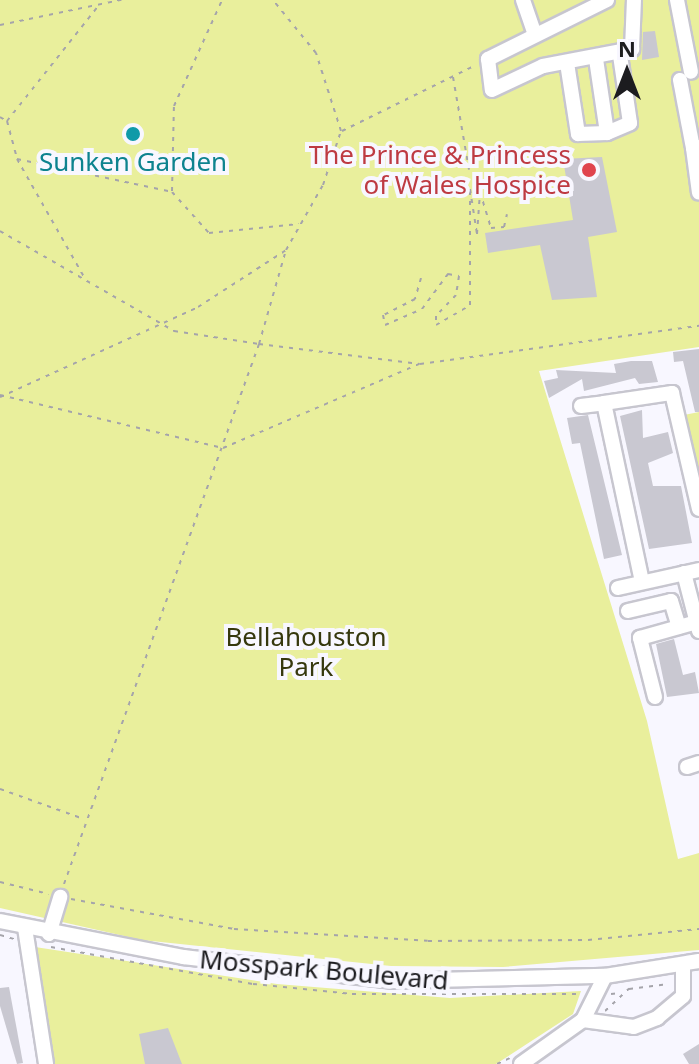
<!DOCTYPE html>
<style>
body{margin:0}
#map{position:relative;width:699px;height:1064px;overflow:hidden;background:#f8f7ff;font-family:"Noto Sans",sans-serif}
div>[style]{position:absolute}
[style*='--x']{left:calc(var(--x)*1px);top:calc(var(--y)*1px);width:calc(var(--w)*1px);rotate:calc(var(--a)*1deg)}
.green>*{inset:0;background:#e9ef9c}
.building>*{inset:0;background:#c9c8d1}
.path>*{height:2px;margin-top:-1px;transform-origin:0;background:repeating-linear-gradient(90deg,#a5a4aa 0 4px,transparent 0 10px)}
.roads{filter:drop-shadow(2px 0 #c7c6cf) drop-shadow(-2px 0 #c7c6cf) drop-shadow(0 2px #c7c6cf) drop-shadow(0 -2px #c7c6cf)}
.minor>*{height:14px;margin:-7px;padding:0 7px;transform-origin:7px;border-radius:7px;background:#fff}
.dots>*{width:22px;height:22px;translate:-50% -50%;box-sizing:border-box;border:4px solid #f8f7ff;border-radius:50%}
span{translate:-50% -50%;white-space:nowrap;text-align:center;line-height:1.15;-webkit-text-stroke:8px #f8f7ff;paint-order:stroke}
.health-label{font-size:26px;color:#be3a42}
.right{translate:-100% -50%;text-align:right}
.culture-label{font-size:26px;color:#0d838f}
.park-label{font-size:26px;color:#36380d}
.street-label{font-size:26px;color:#1c1c1f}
.north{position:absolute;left:587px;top:32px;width:80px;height:80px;-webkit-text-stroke:6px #f8f7ff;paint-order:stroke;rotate:0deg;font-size:22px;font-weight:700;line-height:32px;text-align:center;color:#1c1c1f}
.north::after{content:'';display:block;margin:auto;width:28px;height:36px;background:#1c1c1f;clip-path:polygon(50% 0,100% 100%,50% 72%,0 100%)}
</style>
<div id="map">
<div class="green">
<i style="clip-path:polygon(0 0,699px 0,699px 347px,539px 371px,647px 721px,678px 859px,699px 853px,699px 950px,503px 967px,391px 966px,142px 940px,0 908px)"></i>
<i style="clip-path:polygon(699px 412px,699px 481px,684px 415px)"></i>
<i style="clip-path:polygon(35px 947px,277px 984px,450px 998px,581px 991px,573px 1014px,496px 1064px,54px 1064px)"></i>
</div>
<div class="building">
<i style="clip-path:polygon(655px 31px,659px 57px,642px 60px,643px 32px)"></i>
<i style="clip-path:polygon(602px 157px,617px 232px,588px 237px,597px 297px,552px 300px,540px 245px,488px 253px,485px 233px,573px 220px,563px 159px)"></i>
<i style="clip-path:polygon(699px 349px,699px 412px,695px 412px,683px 361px,674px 362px,673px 352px)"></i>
<i style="clip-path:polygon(631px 361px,652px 361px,658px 382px,639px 384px,635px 378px,584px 391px,582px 379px,549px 398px,544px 381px,558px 378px,556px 370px,616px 373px,614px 364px)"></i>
<i style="clip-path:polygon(642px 410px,643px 438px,668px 432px,673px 453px,648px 463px,653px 486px,681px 486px,692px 543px,649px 549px,620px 416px)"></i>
<i style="clip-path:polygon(588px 415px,622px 555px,604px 559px,580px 443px,572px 444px,567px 418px)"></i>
<i style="clip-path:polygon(674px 639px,683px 675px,695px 672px,699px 693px,667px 697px,656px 644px)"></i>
<i style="clip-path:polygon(9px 987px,23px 1063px,17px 1064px,0 1006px,0 988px)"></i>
<i style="clip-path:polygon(168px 1028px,182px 1064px,145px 1064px,139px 1034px)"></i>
<i style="clip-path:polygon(699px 1044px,699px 1064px,689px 1064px,683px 1054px)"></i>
</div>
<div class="path">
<i style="--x:0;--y:25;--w:124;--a:-11.7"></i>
<i style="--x:453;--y:77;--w:94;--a:80.2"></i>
<i style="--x:0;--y:117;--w:8;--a:30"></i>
<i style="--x:7;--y:121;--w:148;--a:-51.6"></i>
<i style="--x:7;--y:121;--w:39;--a:75"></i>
<i style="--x:17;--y:159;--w:136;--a:60.4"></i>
<i style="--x:342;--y:131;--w:149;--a:-26.2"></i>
<i style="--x:17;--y:159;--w:158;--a:12"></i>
<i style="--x:172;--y:192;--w:55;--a:47.9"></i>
<i style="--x:209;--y:233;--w:90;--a:-5.7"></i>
<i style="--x:172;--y:191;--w:85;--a:-88.7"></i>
<i style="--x:174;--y:106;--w:116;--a:-65.6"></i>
<i style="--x:0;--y:231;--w:201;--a:29.9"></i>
<i style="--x:174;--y:331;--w:86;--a:8.7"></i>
<i style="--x:259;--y:344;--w:162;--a:7.1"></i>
<i style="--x:420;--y:364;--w:282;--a:-7.8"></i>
<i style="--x:421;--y:278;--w:22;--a:106"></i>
<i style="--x:415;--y:299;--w:36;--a:153"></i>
<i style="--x:383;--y:315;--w:10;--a:79"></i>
<i style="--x:385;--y:325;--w:40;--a:-23.4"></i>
<i style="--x:422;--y:309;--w:44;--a:-53.4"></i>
<i style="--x:448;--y:274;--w:11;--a:10"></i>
<i style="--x:459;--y:276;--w:19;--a:99"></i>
<i style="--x:456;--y:295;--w:29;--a:134"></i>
<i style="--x:436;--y:316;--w:9;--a:90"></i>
<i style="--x:436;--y:325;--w:39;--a:-30"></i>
<i style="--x:470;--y:305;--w:116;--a:-90"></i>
<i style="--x:470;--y:189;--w:46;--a:81.2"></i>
<i style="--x:477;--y:234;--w:42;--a:-85.9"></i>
<i style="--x:480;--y:192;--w:38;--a:73"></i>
<i style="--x:491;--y:228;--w:13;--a:-4"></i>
<i style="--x:504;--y:227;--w:13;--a:-77"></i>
<i style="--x:0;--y:395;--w:229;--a:13.4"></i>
<i style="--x:223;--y:448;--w:213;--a:-23.2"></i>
<i style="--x:0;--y:397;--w:217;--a:-24.4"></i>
<i style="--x:198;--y:307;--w:105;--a:-32.9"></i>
<i style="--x:0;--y:789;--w:89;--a:19.7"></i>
<i style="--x:0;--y:882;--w:50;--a:13.8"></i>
<i style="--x:64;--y:884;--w:574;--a:-70.14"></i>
<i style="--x:259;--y:344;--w:98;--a:-74"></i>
<i style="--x:286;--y:250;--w:75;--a:-60.4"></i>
<i style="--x:323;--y:185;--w:57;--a:-71.6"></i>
<i style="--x:341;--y:131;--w:82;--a:-107.8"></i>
<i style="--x:316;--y:53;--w:68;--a:-129.1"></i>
<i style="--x:71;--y:899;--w:166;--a:10.4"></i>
<i style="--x:234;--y:929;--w:194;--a:3.5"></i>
<i style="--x:428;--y:941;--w:160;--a:-0.4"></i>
<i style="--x:588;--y:940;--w:112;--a:-5.7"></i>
<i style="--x:0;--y:935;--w:15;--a:16"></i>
<i style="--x:51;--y:947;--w:205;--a:10.4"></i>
<i style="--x:253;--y:984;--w:100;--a:5.8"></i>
<i style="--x:352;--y:994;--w:228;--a:0"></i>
<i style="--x:611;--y:994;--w:10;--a:-6"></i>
<i style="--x:605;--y:1011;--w:33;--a:-43"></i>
<i style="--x:629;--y:989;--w:40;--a:-7.1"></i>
<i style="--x:497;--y:1064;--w:14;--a:-25"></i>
</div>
<div class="roads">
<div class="minor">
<i style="--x:523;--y:0;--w:37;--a:71"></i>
<i style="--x:607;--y:0;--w:133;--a:153.6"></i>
<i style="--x:488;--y:59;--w:31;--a:83"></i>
<i style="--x:492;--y:90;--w:56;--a:-25.2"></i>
<i style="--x:543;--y:66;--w:91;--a:-10.8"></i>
<i style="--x:632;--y:49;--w:49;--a:-87.7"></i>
<i style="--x:677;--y:0;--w:73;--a:79"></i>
<i style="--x:596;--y:59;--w:75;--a:81.5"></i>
<i style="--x:567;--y:63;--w:72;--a:81.2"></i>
<i style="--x:578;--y:134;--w:29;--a:-2"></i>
<i style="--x:607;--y:133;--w:25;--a:-23"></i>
<i style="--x:630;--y:123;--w:69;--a:-98.4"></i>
<i style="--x:680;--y:80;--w:69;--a:79.2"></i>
<i style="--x:693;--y:148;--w:6;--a:-9"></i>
<i style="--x:693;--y:148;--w:45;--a:82.4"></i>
<i style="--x:604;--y:403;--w:69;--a:-8.4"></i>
<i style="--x:672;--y:393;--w:119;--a:76.9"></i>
<i style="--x:581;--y:406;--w:23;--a:-7"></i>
<i style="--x:604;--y:403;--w:183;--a:78"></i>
<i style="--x:684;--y:573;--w:60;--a:75.5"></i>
<i style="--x:618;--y:588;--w:83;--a:-12.5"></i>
<i style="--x:628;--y:611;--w:44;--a:-13.1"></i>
<i style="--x:671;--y:601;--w:27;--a:73"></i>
<i style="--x:655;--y:697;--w:61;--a:-104.3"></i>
<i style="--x:640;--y:638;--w:59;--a:-15.7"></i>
<i style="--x:687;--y:767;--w:13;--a:-18"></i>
<i style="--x:0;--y:921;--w:187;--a:11.1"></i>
<i style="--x:183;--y:957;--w:212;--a:6.5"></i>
<i style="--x:394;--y:981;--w:211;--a:-1.4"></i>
<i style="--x:605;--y:976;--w:95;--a:-9.1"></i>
<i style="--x:25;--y:928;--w:138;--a:81.2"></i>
<i style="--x:49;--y:934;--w:39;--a:-73"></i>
<i style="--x:583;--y:1020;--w:51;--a:7.8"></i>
<i style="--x:634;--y:1027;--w:25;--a:-21"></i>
<i style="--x:657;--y:1018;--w:34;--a:-40"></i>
<i style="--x:683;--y:996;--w:32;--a:-90"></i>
<i style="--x:521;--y:1064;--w:76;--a:-35.4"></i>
<i style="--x:583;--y:1020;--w:49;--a:-63.4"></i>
</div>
</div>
<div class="dots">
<i style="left:133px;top:134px;background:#0f9aa8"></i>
<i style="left:589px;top:170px;background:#e0444e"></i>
</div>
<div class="health-label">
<span class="right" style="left:571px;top:170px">The Prince &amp; Princess<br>of Wales Hospice</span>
</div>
<div class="culture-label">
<span style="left:133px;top:162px">Sunken Garden</span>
</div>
<div class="park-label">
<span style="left:306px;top:652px">Bellahouston<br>Park</span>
</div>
<div class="street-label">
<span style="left:324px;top:970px;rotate:5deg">Mosspark Boulevard</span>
</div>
<div class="north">N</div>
</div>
